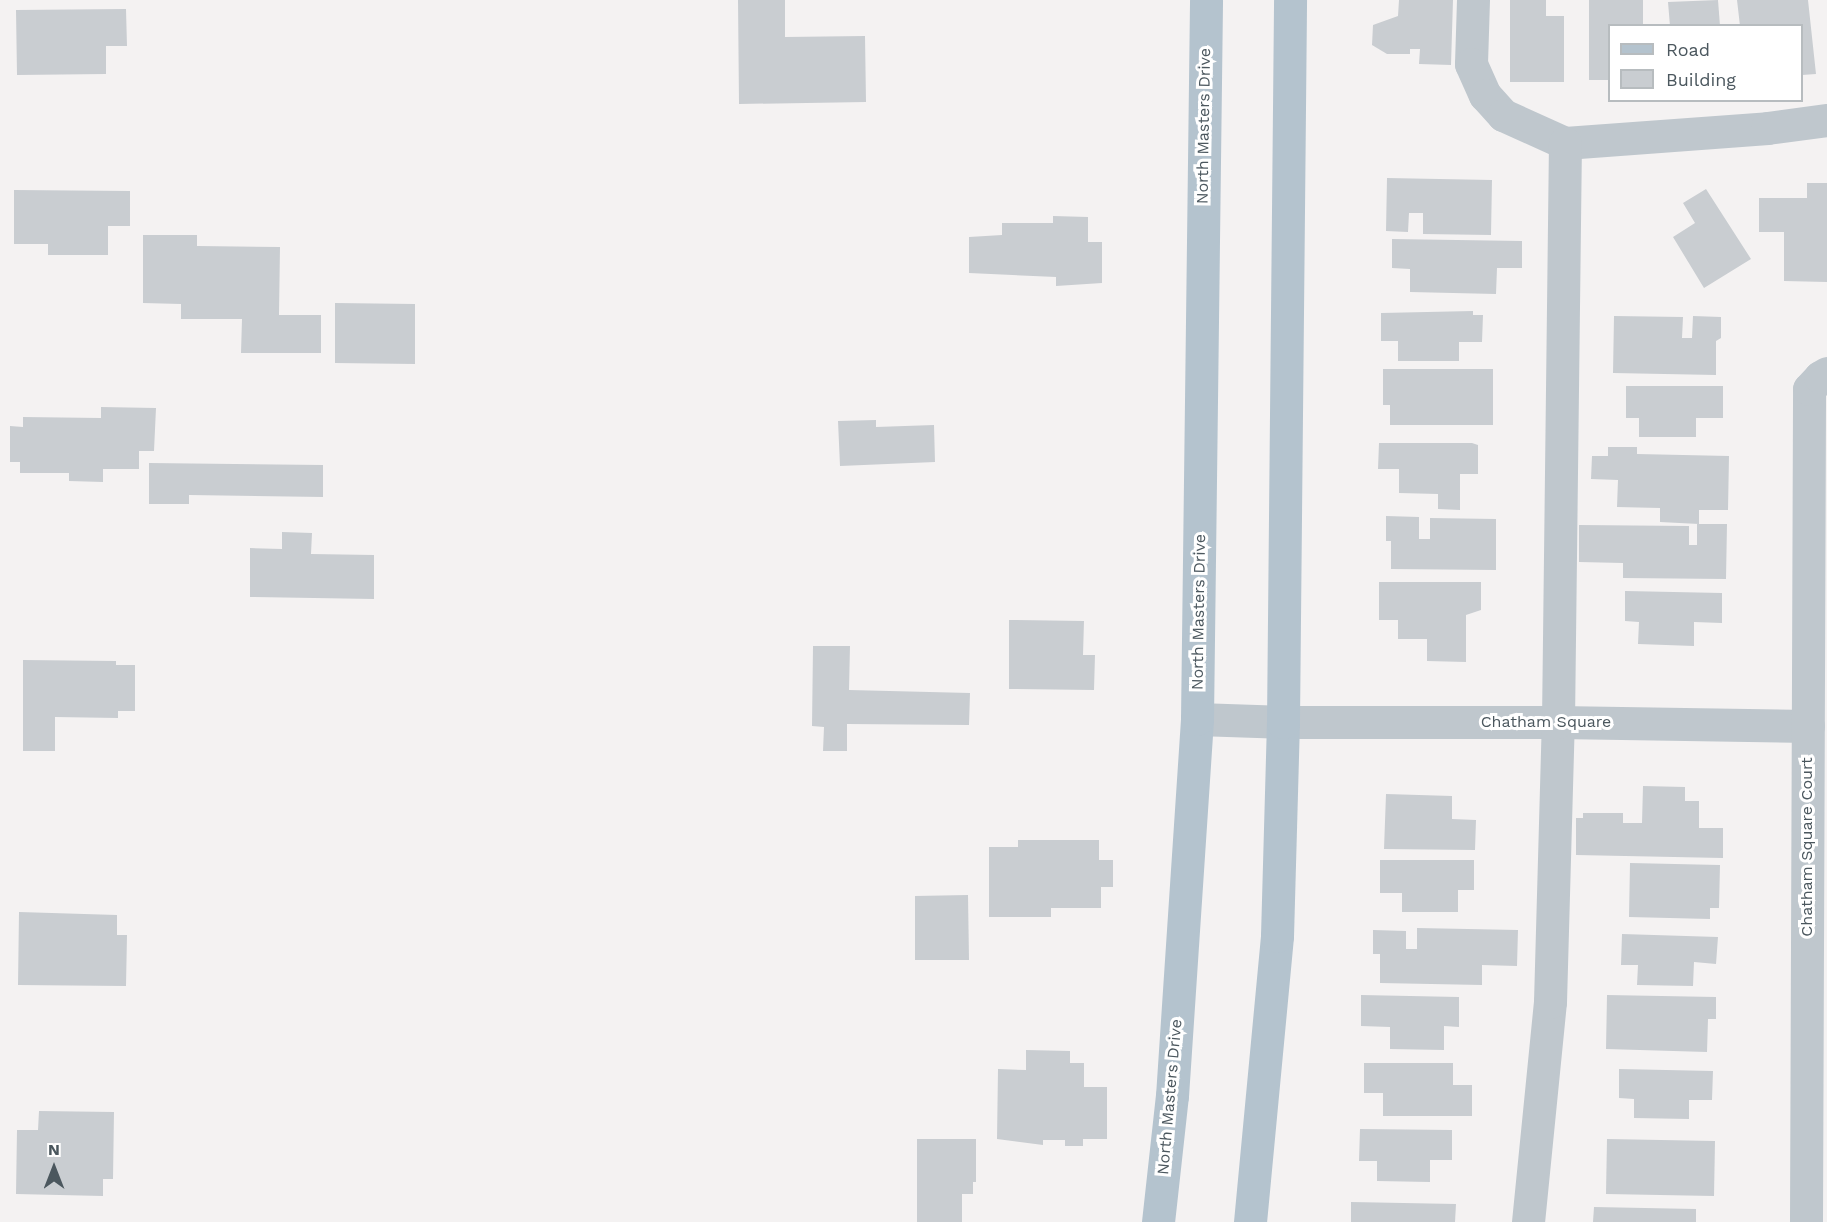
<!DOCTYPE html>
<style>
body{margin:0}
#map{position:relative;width:1827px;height:1222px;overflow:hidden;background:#f4f2f2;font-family:"Work Sans",sans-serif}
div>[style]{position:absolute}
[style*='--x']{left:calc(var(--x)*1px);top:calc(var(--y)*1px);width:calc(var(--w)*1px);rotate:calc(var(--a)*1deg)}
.building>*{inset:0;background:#c9cdd1}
.minor>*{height:33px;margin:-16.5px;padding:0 16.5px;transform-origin:16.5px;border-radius:16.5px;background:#bfc7cd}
.major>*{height:33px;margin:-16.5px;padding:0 16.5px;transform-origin:16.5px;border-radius:16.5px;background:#b4c3ce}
span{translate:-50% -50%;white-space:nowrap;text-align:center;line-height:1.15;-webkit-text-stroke:6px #fff;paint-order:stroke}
.street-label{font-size:16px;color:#4b575e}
.legend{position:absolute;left:1608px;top:24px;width:195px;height:78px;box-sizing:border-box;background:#fff;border:2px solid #b7bcbf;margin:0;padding:8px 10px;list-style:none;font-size:18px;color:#4b575e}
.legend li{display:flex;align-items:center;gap:12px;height:30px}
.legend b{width:30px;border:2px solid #b7bcbf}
.north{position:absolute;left:24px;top:1138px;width:60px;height:60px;-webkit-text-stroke:4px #fff;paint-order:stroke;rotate:0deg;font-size:16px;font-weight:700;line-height:24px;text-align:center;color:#4b575e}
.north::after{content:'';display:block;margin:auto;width:21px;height:27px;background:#4b575e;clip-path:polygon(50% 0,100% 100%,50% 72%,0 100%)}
</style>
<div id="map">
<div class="building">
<i style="clip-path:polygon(738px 0,785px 0,785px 37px,865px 36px,866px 102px,739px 104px)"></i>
<i style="clip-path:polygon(1399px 0,1453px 0,1451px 65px,1419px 64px,1420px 49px,1410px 49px,1410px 54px,1387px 54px,1372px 45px,1373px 25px,1398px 16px)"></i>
<i style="clip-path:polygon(1510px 0,1546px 0,1546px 16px,1564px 16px,1564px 82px,1510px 82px)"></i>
<i style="clip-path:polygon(1589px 0,1643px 0,1643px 26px,1610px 26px,1610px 80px,1589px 80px)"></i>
<i style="clip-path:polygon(1718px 0,1720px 26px,1670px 26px,1668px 2px)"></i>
<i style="clip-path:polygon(1737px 0,1808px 0,1816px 74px,1802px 75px,1802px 26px,1740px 26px)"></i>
<i style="clip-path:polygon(126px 9px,127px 46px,106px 46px,106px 74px,17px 75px,16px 10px)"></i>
<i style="clip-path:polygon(1387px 178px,1492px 180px,1491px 235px,1423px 234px,1423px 213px,1409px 213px,1408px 232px,1386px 231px)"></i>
<i style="clip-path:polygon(1807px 183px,1827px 183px,1827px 282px,1784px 281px,1784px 232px,1759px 232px,1759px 198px,1807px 198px)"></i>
<i style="clip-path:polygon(1706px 189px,1751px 259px,1704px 288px,1673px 237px,1695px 223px,1683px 203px)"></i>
<i style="clip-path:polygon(14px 190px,130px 191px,130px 226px,108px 226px,108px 255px,48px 255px,48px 244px,14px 244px)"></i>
<i style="clip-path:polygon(1053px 216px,1088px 217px,1088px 242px,1102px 242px,1102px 283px,1056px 286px,1056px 277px,969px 273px,969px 237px,1002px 235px,1002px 223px,1053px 223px)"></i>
<i style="clip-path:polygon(143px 235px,197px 235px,197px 246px,280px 247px,279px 315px,321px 315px,321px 353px,241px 353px,242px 319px,181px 319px,181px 304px,143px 303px)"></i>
<i style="clip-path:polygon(1392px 239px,1522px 241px,1522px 268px,1497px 268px,1496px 294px,1410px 292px,1410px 269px,1392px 268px)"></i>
<i style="clip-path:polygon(335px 303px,415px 304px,415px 364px,335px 363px)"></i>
<i style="clip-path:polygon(1473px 311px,1473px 315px,1483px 315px,1482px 342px,1459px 342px,1459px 361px,1398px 361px,1398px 341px,1381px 341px,1381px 313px)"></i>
<i style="clip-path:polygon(1614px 316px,1683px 317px,1682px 338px,1692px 338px,1693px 316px,1721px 317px,1721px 338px,1716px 341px,1716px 375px,1613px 373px)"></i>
<i style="clip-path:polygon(1383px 369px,1493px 369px,1493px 425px,1390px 425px,1390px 405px,1383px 405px)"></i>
<i style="clip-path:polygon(1626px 386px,1723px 386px,1723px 418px,1696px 418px,1696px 437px,1639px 437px,1639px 418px,1626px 418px)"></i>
<i style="clip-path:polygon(101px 407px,156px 408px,154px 451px,139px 451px,139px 469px,103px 469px,103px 482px,69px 481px,69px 473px,20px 473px,20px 462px,10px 462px,10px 426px,23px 427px,23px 417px,101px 418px)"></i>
<i style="clip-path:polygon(876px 420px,876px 427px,934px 425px,935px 462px,840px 466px,838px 421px)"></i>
<i style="clip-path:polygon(1379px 443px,1472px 443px,1478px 445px,1478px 474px,1460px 474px,1460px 510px,1438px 509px,1438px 494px,1399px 493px,1399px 469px,1378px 469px)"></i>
<i style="clip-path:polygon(1608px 447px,1637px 447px,1637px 454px,1729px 456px,1728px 510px,1699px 510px,1699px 524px,1660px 522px,1660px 508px,1617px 507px,1618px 480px,1591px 479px,1592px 456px,1608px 456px)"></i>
<i style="clip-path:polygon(149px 463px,323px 465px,323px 497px,189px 495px,189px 504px,149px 504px)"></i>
<i style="clip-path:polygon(1386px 516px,1419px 517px,1419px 539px,1430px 539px,1430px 518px,1496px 519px,1496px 570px,1391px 569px,1391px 541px,1386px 541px)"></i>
<i style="clip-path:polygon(1697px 524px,1727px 524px,1726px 579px,1623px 578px,1623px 563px,1579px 562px,1579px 525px,1689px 526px,1689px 545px,1697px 545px)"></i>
<i style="clip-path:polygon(282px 532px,312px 533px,311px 554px,374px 555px,374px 599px,250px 597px,250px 548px,282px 549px)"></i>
<i style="clip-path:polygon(1379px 582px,1481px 582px,1481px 610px,1466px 615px,1466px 662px,1427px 661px,1427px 639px,1398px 639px,1398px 620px,1379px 620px)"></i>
<i style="clip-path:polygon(1625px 591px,1722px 593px,1722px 623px,1694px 622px,1694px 646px,1638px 644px,1639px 622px,1625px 621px)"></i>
<i style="clip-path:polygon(1009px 620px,1084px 621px,1083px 655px,1095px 655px,1094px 690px,1009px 689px)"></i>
<i style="clip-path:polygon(813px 646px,850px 646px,849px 690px,970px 693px,969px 725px,847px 724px,847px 751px,823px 751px,824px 727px,812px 726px)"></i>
<i style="clip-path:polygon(23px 660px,116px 661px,116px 665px,135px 665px,135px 711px,118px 711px,118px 718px,55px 717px,55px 751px,23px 751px)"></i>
<i style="clip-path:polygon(1643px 786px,1685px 787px,1685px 801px,1699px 801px,1699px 828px,1723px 828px,1723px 858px,1576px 855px,1576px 818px,1583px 818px,1583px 813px,1623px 813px,1623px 823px,1642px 823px)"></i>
<i style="clip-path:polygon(1386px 794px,1452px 796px,1452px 819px,1476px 820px,1475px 850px,1384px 849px)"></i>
<i style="clip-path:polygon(1018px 840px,1099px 840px,1099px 860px,1113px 860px,1113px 887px,1101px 887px,1101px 908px,1051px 908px,1051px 917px,989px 917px,989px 847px,1018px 847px)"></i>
<i style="clip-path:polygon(1380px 860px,1474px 860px,1474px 890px,1458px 890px,1458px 912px,1402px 912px,1402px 893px,1380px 893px)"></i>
<i style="clip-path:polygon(1630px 863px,1720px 865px,1719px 908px,1710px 908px,1710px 919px,1629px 917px)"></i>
<i style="clip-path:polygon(968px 895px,969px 960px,915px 960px,915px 896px)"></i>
<i style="clip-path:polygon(19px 912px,117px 915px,117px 935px,127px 935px,126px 986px,18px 985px)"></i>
<i style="clip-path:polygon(1417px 928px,1518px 930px,1517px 966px,1482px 965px,1482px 985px,1380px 983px,1380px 954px,1373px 954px,1373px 930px,1406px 931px,1406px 949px,1417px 949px)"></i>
<i style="clip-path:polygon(1622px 934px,1718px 937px,1716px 964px,1694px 962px,1693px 986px,1637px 985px,1638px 965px,1621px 965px)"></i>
<i style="clip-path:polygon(1361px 995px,1459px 997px,1459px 1027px,1444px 1026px,1444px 1050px,1390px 1049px,1390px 1027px,1361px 1026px)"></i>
<i style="clip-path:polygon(1607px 995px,1716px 997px,1716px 1019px,1708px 1019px,1707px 1052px,1606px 1049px)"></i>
<i style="clip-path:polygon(1026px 1050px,1070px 1051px,1070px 1063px,1084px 1063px,1084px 1087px,1107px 1087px,1107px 1139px,1083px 1139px,1083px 1146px,1065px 1146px,1065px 1140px,1043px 1140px,1043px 1145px,997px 1139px,998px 1069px,1026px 1070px)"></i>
<i style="clip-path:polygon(1364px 1063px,1453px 1063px,1453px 1085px,1472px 1085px,1472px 1116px,1383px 1116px,1383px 1093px,1364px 1093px)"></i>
<i style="clip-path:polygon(1619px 1069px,1713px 1071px,1712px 1100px,1689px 1100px,1689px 1119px,1634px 1118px,1634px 1099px,1619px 1098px)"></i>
<i style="clip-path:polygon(39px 1111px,114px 1112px,113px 1179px,103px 1179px,103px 1196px,16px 1194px,17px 1130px,38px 1130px)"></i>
<i style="clip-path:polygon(1360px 1129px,1452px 1130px,1452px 1160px,1430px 1160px,1430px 1182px,1377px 1181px,1377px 1161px,1359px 1161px)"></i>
<i style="clip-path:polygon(917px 1139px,976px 1139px,976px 1182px,973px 1182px,973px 1194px,962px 1194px,962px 1222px,917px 1222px)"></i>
<i style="clip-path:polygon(1607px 1139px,1715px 1141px,1714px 1196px,1606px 1194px)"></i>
<i style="clip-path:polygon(1351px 1202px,1456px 1204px,1455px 1222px,1351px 1222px)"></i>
<i style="clip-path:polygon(1594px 1207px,1696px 1209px,1696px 1222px,1593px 1222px)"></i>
</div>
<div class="minor">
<i style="--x:1473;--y:0;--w:64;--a:91.8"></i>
<i style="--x:1471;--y:64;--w:34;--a:66"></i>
<i style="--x:1485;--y:95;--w:27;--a:48"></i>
<i style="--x:1503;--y:115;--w:68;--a:24.3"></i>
<i style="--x:1565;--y:143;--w:203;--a:-4.2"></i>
<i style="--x:1767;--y:128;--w:61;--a:-7.6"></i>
<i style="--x:1197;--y:719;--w:86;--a:2"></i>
<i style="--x:1283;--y:722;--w:275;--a:0"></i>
<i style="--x:1558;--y:722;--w:250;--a:0.9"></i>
<i style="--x:1528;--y:1222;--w:221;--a:-84.3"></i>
<i style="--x:1550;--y:1002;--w:280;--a:-88.4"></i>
<i style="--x:1558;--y:722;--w:579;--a:-89.31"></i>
<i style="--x:1806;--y:1222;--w:833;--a:-89.79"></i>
<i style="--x:1809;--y:389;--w:16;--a:-47"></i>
<i style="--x:1820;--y:377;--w:8;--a:-30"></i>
</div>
<div class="major">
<i style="--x:1158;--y:1222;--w:127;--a:-83.7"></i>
<i style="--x:1172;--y:1096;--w:378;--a:-86.2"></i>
<i style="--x:1197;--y:719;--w:719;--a:-89.28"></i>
<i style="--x:1250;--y:1222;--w:287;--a:-84.6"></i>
<i style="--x:1277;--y:936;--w:214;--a:-88.4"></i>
<i style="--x:1283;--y:722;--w:722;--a:-89.44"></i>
</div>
<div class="street-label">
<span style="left:1204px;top:126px;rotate:-89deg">North Masters Drive</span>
<span style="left:1199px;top:612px;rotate:-89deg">North Masters Drive</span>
<span style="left:1546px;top:722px">Chatham Square</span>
<span style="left:1807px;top:847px;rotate:-90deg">Chatham Square Court</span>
<span style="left:1170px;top:1097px;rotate:-85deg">North Masters Drive</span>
</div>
<ul class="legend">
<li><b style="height:8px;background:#b4c3ce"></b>Road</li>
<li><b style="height:16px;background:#c9cdd1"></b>Building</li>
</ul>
<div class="north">N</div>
</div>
